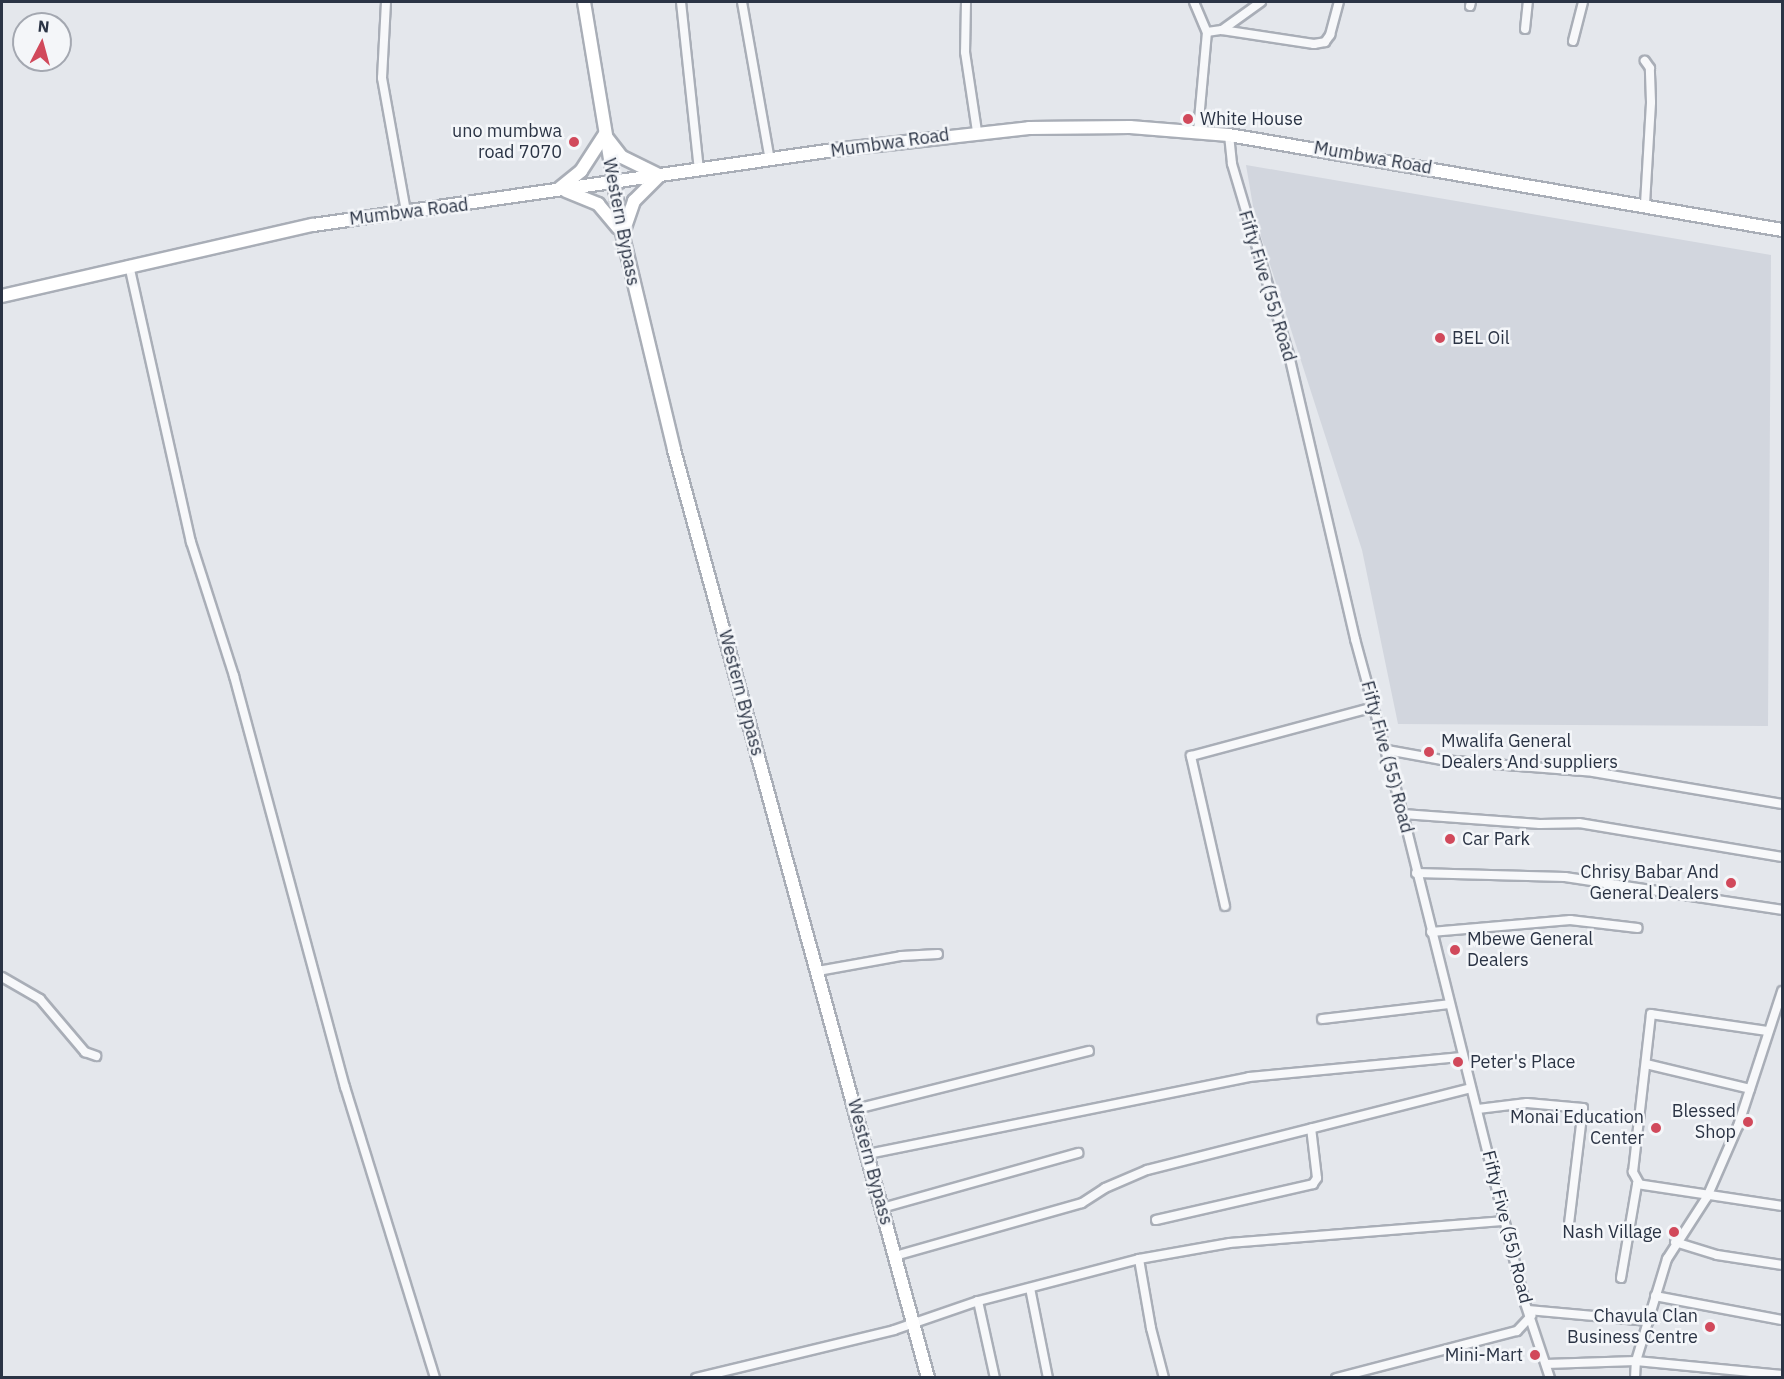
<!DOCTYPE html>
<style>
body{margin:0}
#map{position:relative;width:1784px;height:1379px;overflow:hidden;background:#e4e7ec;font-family:"IBM Plex Sans",sans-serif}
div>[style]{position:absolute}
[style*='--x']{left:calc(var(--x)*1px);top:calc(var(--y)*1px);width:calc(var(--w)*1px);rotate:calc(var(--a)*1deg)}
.built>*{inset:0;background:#d2d6de}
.roads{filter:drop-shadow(2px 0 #a9aeb7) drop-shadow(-2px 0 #a9aeb7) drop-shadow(0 2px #a9aeb7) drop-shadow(0 -2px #a9aeb7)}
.minor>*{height:8px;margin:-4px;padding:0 4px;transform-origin:4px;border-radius:4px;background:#f7f8fa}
.primary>*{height:12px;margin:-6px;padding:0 6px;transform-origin:6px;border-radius:6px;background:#fff}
.dots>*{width:16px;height:16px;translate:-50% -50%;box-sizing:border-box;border:3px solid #f4f6f9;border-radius:50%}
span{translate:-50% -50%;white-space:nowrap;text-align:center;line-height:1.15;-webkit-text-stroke:5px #f4f6f9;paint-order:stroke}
.poi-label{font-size:18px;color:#2b3445}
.left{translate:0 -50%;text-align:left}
.right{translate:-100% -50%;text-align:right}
.street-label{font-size:18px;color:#2b3445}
.frame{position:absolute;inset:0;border:3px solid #2b3445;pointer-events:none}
.north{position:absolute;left:12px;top:12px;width:60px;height:60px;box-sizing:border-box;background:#f4f6f9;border:2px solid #a4a8b1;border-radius:50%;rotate:6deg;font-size:16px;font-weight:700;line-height:24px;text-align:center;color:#2b3445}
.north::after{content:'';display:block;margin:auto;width:21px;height:27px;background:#d1495b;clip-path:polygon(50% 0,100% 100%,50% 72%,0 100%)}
</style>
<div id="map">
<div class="built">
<i style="clip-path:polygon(1246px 165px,1771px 255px,1768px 726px,1398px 724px,1362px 550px,1255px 218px)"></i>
</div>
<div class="roads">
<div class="minor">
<i style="--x:386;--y:2;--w:76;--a:93"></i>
<i style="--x:382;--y:78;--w:136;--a:79.8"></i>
<i style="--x:681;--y:2;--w:169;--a:83.9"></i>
<i style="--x:742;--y:2;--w:160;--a:80"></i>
<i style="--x:966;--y:2;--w:50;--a:91.1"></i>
<i style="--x:965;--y:52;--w:80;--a:81.4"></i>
<i style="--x:1194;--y:2;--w:33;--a:67"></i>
<i style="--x:1207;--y:32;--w:99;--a:95.2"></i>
<i style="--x:1470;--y:6;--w:4;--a:-76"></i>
<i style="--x:1525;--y:29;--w:27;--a:-84"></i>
<i style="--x:1222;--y:30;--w:93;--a:8.7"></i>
<i style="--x:1314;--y:44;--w:11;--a:-10"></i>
<i style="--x:1325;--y:42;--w:9;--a:-54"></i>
<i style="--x:1330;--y:35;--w:34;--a:-75"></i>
<i style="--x:1207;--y:32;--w:15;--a:-8"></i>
<i style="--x:1222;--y:30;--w:48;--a:-35.7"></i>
<i style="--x:1573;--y:41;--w:40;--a:-75.6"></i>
<i style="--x:1229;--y:135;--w:29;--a:84"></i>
<i style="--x:1232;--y:164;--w:199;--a:73.4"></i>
<i style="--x:1289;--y:355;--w:292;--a:76.9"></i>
<i style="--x:1355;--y:639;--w:181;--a:74.7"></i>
<i style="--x:1403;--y:814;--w:504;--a:75.99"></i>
<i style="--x:1525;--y:1303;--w:79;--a:71.6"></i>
<i style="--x:1645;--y:204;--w:102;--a:-86.6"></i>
<i style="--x:1651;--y:102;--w:34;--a:-92"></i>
<i style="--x:1650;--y:68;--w:9;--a:-126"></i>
<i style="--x:129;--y:265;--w:284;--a:77.4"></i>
<i style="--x:191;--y:542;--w:141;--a:72.2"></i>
<i style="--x:234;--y:676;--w:426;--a:74.9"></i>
<i style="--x:345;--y:1087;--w:305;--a:72.8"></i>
<i style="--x:1387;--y:750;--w:56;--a:10.3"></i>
<i style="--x:1442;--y:760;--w:151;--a:4.5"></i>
<i style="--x:1593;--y:772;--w:192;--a:9.6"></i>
<i style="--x:1403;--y:814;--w:137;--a:4.2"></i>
<i style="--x:1540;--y:824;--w:39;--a:-1"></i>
<i style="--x:1579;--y:823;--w:206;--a:9.5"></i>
<i style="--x:1416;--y:873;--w:149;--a:1.5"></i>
<i style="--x:1565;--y:877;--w:219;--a:8.6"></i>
<i style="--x:1225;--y:906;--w:154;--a:-102.8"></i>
<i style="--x:1191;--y:756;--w:189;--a:-15"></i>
<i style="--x:1431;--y:932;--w:140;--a:-4.9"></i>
<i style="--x:1570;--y:920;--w:68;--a:6.7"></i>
<i style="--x:818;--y:971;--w:84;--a:-10.2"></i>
<i style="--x:901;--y:956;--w:37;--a:-3"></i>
<i style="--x:2;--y:977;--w:44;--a:30.1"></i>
<i style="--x:40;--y:999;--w:70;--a:49.7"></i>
<i style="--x:85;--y:1052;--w:12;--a:20"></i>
<i style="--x:1322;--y:1019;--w:128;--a:-6.7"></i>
<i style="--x:1646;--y:1064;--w:107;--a:13.5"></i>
<i style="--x:856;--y:1109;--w:240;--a:-14"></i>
<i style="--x:1478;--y:1109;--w:49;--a:-7"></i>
<i style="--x:1527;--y:1103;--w:56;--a:5.1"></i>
<i style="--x:1583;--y:1108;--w:117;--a:96.9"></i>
<i style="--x:868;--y:1154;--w:389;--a:-11.4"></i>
<i style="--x:1249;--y:1077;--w:214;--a:-5.4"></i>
<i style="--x:1639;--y:1183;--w:13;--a:-119"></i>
<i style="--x:1633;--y:1172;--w:159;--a:-83.5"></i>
<i style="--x:1651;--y:1014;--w:117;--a:8.3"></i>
<i style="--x:882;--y:1208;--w:204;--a:-15.7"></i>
<i style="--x:1156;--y:1220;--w:161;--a:-12.9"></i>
<i style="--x:1313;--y:1184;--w:7;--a:-56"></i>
<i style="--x:1317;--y:1178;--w:50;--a:-96.8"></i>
<i style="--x:1675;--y:1242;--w:44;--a:17.2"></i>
<i style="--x:1717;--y:1255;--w:66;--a:8.7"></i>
<i style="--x:895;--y:1256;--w:194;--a:-15.8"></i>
<i style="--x:1082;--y:1203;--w:27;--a:-33"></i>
<i style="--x:1105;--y:1188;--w:46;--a:-23.2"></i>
<i style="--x:1147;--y:1170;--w:334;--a:-14.2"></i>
<i style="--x:1621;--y:1278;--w:95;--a:-80.3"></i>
<i style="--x:1637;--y:1184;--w:147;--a:8.6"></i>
<i style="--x:1030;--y:1288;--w:92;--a:78.7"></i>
<i style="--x:1655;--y:1296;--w:129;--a:10.7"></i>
<i style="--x:978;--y:1301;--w:79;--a:77.6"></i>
<i style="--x:1528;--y:1310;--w:121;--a:5.2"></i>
<i style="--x:1546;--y:1364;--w:90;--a:-1.9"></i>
<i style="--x:1636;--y:1361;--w:147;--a:5.5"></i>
<i style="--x:696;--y:1378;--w:204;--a:-13.6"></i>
<i style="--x:894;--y:1330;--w:89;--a:-19"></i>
<i style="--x:978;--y:1301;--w:166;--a:-14.6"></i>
<i style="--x:1164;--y:1378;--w:52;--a:-104.6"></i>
<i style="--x:1151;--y:1328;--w:70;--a:-99.9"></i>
<i style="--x:1139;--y:1259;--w:92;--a:-10"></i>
<i style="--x:1230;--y:1243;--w:275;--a:-4.6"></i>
<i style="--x:1336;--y:1378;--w:187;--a:-14.6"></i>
<i style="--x:1517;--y:1331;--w:21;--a:-47"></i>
<i style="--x:1635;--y:1378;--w:17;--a:-87"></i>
<i style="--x:1636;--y:1361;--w:107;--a:-73.1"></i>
<i style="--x:1667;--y:1259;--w:74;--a:-57.2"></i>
<i style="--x:1707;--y:1197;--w:77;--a:-66.4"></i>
<i style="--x:1738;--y:1126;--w:142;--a:-71.9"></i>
</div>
<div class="primary">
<i style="--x:584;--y:2;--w:238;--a:80.6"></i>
<i style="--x:623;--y:237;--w:219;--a:76.5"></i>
<i style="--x:674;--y:450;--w:962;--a:74.69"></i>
<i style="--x:607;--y:138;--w:24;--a:52"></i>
<i style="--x:622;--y:157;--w:39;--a:26"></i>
<i style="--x:560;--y:188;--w:27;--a:-39"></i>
<i style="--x:581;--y:171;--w:44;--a:-57"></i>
<i style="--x:566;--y:191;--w:35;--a:22"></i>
<i style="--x:598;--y:204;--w:31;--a:50"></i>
<i style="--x:624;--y:230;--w:31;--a:-71"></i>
<i style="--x:634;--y:201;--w:35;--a:-45"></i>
<i style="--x:2;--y:296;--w:319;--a:-12.9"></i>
<i style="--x:313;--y:225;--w:526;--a:-8.19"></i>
<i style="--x:834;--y:150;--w:196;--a:-6.4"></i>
<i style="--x:1029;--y:128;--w:101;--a:-0.6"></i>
<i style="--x:1130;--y:127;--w:99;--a:4.6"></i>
<i style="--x:1229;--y:135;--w:561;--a:9.75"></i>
</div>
</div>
<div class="dots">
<i style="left:1188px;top:119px;background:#d1495b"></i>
<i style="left:574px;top:142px;background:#d1495b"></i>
<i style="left:1440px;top:338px;background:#d1495b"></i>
<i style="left:1429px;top:752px;background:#d1495b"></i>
<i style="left:1450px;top:839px;background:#d1495b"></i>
<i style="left:1731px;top:883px;background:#d1495b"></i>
<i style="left:1455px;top:950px;background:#d1495b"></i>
<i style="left:1458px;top:1062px;background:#d1495b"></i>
<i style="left:1748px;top:1122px;background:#d1495b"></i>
<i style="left:1656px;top:1128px;background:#d1495b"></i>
<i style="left:1674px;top:1232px;background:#d1495b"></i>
<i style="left:1710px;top:1327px;background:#d1495b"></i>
<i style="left:1535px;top:1355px;background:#d1495b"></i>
</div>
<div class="poi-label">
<span class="left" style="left:1200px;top:119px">White House</span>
<span class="right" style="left:562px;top:142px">uno mumbwa<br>road 7070</span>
<span class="left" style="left:1452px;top:338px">BEL Oil</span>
<span class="left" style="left:1441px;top:752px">Mwalifa General<br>Dealers And suppliers</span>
<span class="left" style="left:1462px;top:839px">Car Park</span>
<span class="right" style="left:1719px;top:883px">Chrisy Babar And<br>General Dealers</span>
<span class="left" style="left:1467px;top:950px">Mbewe General<br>Dealers</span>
<span class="left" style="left:1470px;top:1062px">Peter's Place</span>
<span class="right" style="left:1736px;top:1122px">Blessed<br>Shop</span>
<span class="right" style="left:1644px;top:1128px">Monai Education<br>Center</span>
<span class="right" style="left:1662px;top:1232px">Nash Village</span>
<span class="right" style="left:1698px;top:1327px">Chavula Clan<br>Business Centre</span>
<span class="right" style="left:1523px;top:1355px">Mini-Mart</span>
</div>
<div class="street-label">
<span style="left:890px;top:143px;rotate:-8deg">Mumbwa Road</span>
<span style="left:1373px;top:158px;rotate:10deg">Mumbwa Road</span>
<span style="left:409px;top:212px;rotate:-7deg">Mumbwa Road</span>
<span style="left:621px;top:222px;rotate:79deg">Western Bypass</span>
<span style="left:1267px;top:286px;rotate:73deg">Fifty Five (55) Road</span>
<span style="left:741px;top:693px;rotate:75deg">Western Bypass</span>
<span style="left:1387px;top:757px;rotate:75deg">Fifty Five (55) Road</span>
<span style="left:870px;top:1162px;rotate:75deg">Western Bypass</span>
<span style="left:1507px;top:1227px;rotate:76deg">Fifty Five (55) Road</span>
</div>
<div class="frame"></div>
<div class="north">N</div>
</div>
